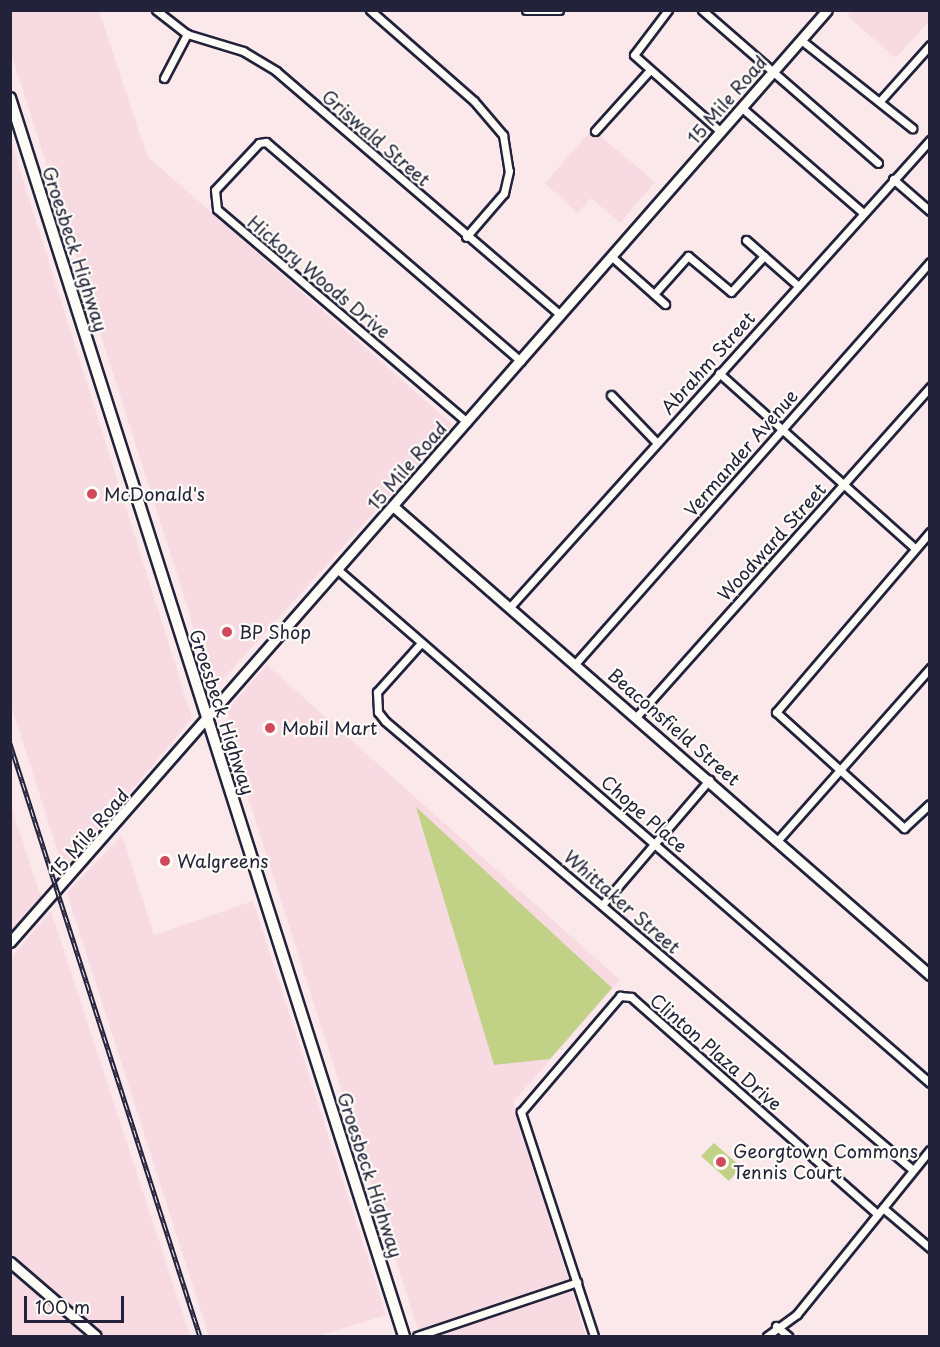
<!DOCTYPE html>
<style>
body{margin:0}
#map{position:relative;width:940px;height:1347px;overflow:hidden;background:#fae8eb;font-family:"Playpen Sans",sans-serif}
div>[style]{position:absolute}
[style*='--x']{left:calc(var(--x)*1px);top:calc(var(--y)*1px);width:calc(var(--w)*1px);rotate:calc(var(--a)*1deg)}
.built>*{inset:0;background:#f8dae3}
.green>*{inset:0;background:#c1d286}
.roads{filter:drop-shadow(2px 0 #22223b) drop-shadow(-2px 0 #22223b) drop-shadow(0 2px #22223b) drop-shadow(0 -2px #22223b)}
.street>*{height:7px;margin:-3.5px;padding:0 3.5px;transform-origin:3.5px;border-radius:3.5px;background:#fdfcf7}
.secondary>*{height:9px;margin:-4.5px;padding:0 4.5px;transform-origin:4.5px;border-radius:4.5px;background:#fdfcf7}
.primary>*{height:10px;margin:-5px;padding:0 5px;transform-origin:5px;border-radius:5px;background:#fdfcf7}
.rail>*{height:4.5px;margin-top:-2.25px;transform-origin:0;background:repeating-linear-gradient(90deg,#fdfcf7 0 7px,#22223b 0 14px);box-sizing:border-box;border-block:2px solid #22223b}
.dots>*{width:16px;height:16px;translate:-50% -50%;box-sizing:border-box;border:3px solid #fdfcf7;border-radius:50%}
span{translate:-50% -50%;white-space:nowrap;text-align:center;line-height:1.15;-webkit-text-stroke:4.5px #fdfcf7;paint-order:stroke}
.street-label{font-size:18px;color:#22223b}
.poi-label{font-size:18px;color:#22223b}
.left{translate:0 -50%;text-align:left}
.frame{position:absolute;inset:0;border:12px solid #22223b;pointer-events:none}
.scale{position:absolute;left:24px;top:1296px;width:100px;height:27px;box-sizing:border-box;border:3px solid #22223b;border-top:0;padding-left:8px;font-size:18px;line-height:21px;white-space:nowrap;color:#22223b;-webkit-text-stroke:4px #fdfcf7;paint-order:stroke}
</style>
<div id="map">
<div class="built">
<i style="clip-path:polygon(10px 11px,99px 11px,147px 156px,453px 425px,217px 686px,204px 676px,189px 612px,11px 53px)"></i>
<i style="clip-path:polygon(852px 11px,929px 11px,929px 21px,896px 58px,847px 16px)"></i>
<i style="clip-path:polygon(592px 129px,655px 182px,620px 223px,591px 198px,577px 213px,545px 183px)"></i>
<i style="clip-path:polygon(10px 138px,192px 718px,64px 871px,11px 705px)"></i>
<i style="clip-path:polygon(267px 665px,620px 980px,513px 1102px,586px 1336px,420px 1336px,226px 728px,230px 707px)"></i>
<i style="clip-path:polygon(10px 803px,41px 897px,11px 932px,10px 932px)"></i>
<i style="clip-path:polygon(122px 835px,154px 935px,253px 901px,386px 1315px,319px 1336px,209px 1336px,67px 893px)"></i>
<i style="clip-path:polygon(51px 911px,190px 1336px,11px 1336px,11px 958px)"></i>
</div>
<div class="green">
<i style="clip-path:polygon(416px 807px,612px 988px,550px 1059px,494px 1065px)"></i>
<i style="clip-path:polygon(714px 1143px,741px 1167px,729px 1181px,701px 1156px)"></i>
</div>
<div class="roads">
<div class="street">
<i style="--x:156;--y:10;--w:39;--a:38"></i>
<i style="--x:187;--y:34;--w:59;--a:16.9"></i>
<i style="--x:243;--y:51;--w:39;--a:31"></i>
<i style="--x:276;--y:71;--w:375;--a:40.6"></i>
<i style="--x:370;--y:10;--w:138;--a:41.2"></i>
<i style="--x:474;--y:101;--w:45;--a:49.5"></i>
<i style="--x:503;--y:135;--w:36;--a:81"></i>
<i style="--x:509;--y:171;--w:23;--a:103"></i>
<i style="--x:504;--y:193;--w:58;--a:130.8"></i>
<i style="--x:526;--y:10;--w:33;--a:0"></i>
<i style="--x:668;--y:10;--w:56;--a:127.1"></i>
<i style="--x:634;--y:55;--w:116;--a:41.5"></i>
<i style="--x:702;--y:10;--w:233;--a:41"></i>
<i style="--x:801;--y:40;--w:142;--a:38.4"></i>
<i style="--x:164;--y:78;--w:50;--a:-62.4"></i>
<i style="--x:880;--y:101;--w:75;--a:-48.2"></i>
<i style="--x:742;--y:108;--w:159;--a:40.9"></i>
<i style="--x:595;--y:131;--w:81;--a:-48"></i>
<i style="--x:893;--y:179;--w:49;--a:40.9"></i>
<i style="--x:746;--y:240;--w:68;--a:41.4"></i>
<i style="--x:612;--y:257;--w:71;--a:41.6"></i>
<i style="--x:654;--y:294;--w:51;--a:-48.2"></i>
<i style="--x:688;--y:256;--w:56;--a:39.9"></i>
<i style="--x:731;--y:292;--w:49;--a:-47.5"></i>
<i style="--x:719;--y:373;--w:263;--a:41.8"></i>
<i style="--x:611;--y:395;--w:66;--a:46.2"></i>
<i style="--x:467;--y:422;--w:328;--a:-139.6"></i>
<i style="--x:217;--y:209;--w:19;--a:-96"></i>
<i style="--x:215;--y:190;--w:64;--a:-46.9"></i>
<i style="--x:259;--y:143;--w:7;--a:-8"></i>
<i style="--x:266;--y:142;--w:336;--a:40.7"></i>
<i style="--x:930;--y:532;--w:237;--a:130.5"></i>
<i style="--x:776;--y:712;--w:173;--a:42.2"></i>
<i style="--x:904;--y:828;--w:35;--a:-43"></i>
<i style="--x:338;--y:570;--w:783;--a:40.91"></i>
<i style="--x:510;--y:607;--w:628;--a:-48.03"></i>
<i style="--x:421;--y:643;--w:66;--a:131.9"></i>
<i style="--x:377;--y:692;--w:20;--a:87"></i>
<i style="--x:378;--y:712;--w:11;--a:52"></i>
<i style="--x:385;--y:721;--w:693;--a:40.38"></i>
<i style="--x:575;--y:664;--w:536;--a:-48.55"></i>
<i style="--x:637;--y:716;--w:441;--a:-48.3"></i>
<i style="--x:778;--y:840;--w:230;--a:-48.5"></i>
<i style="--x:602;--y:905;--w:165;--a:-49.4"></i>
<i style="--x:883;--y:1208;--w:62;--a:40.4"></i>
<i style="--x:776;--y:1326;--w:16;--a:40"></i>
<i style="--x:417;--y:1336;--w:169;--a:-18.6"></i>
<i style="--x:594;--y:1336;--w:236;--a:-108.1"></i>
<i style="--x:521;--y:1112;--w:153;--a:-49.5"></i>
<i style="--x:620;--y:996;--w:11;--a:5"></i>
<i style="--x:631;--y:997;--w:328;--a:41.4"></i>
<i style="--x:767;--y:1336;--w:37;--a:-36"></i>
<i style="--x:797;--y:1314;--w:211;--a:-51"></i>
</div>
<div class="secondary">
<i style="--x:394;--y:507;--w:712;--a:41.13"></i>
<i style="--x:10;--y:942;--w:1239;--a:-48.76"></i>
<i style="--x:10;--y:1262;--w:113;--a:40.7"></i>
</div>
<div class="primary">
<i style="--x:10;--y:98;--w:1299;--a:72.35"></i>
</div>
</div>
<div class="rail">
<i style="--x:10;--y:743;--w:623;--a:72.23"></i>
</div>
<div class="dots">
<i style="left:92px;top:494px;background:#d1495b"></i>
<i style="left:227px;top:632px;background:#d1495b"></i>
<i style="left:270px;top:728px;background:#d1495b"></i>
<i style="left:165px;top:861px;background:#d1495b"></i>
<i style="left:721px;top:1162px;background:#d1495b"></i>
</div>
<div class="street-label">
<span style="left:727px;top:100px;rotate:-49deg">15 Mile Road</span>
<span style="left:376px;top:138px;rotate:41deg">Griswald Street</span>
<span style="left:75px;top:249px;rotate:72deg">Groesbeck Highway</span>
<span style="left:319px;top:277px;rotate:40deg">Hickory Woods Drive</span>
<span style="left:708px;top:363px;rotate:-48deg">Abrahm Street</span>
<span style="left:741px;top:453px;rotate:-49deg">Vermander Avenue</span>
<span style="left:407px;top:466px;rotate:-49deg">15 Mile Road</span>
<span style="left:772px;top:542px;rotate:-48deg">Woodward Street</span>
<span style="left:222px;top:712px;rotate:72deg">Groesbeck Highway</span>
<span style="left:674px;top:727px;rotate:41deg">Beaconsfield Street</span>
<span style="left:644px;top:814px;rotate:41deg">Chope Place</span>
<span style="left:89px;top:833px;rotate:-49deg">15 Mile Road</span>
<span style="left:622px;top:902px;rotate:41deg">Whittaker Street</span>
<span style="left:716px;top:1052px;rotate:41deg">Clinton Plaza Drive</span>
<span style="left:370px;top:1175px;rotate:72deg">Groesbeck Highway</span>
</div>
<div class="poi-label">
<span class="left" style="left:104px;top:494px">McDonald's</span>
<span class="left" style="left:239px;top:632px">BP Shop</span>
<span class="left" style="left:282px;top:728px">Mobil Mart</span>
<span class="left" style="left:177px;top:861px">Walgreens</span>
<span class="left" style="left:733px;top:1162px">Georgtown Commons<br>Tennis Court</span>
</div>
<div class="frame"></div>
<div class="scale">100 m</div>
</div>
